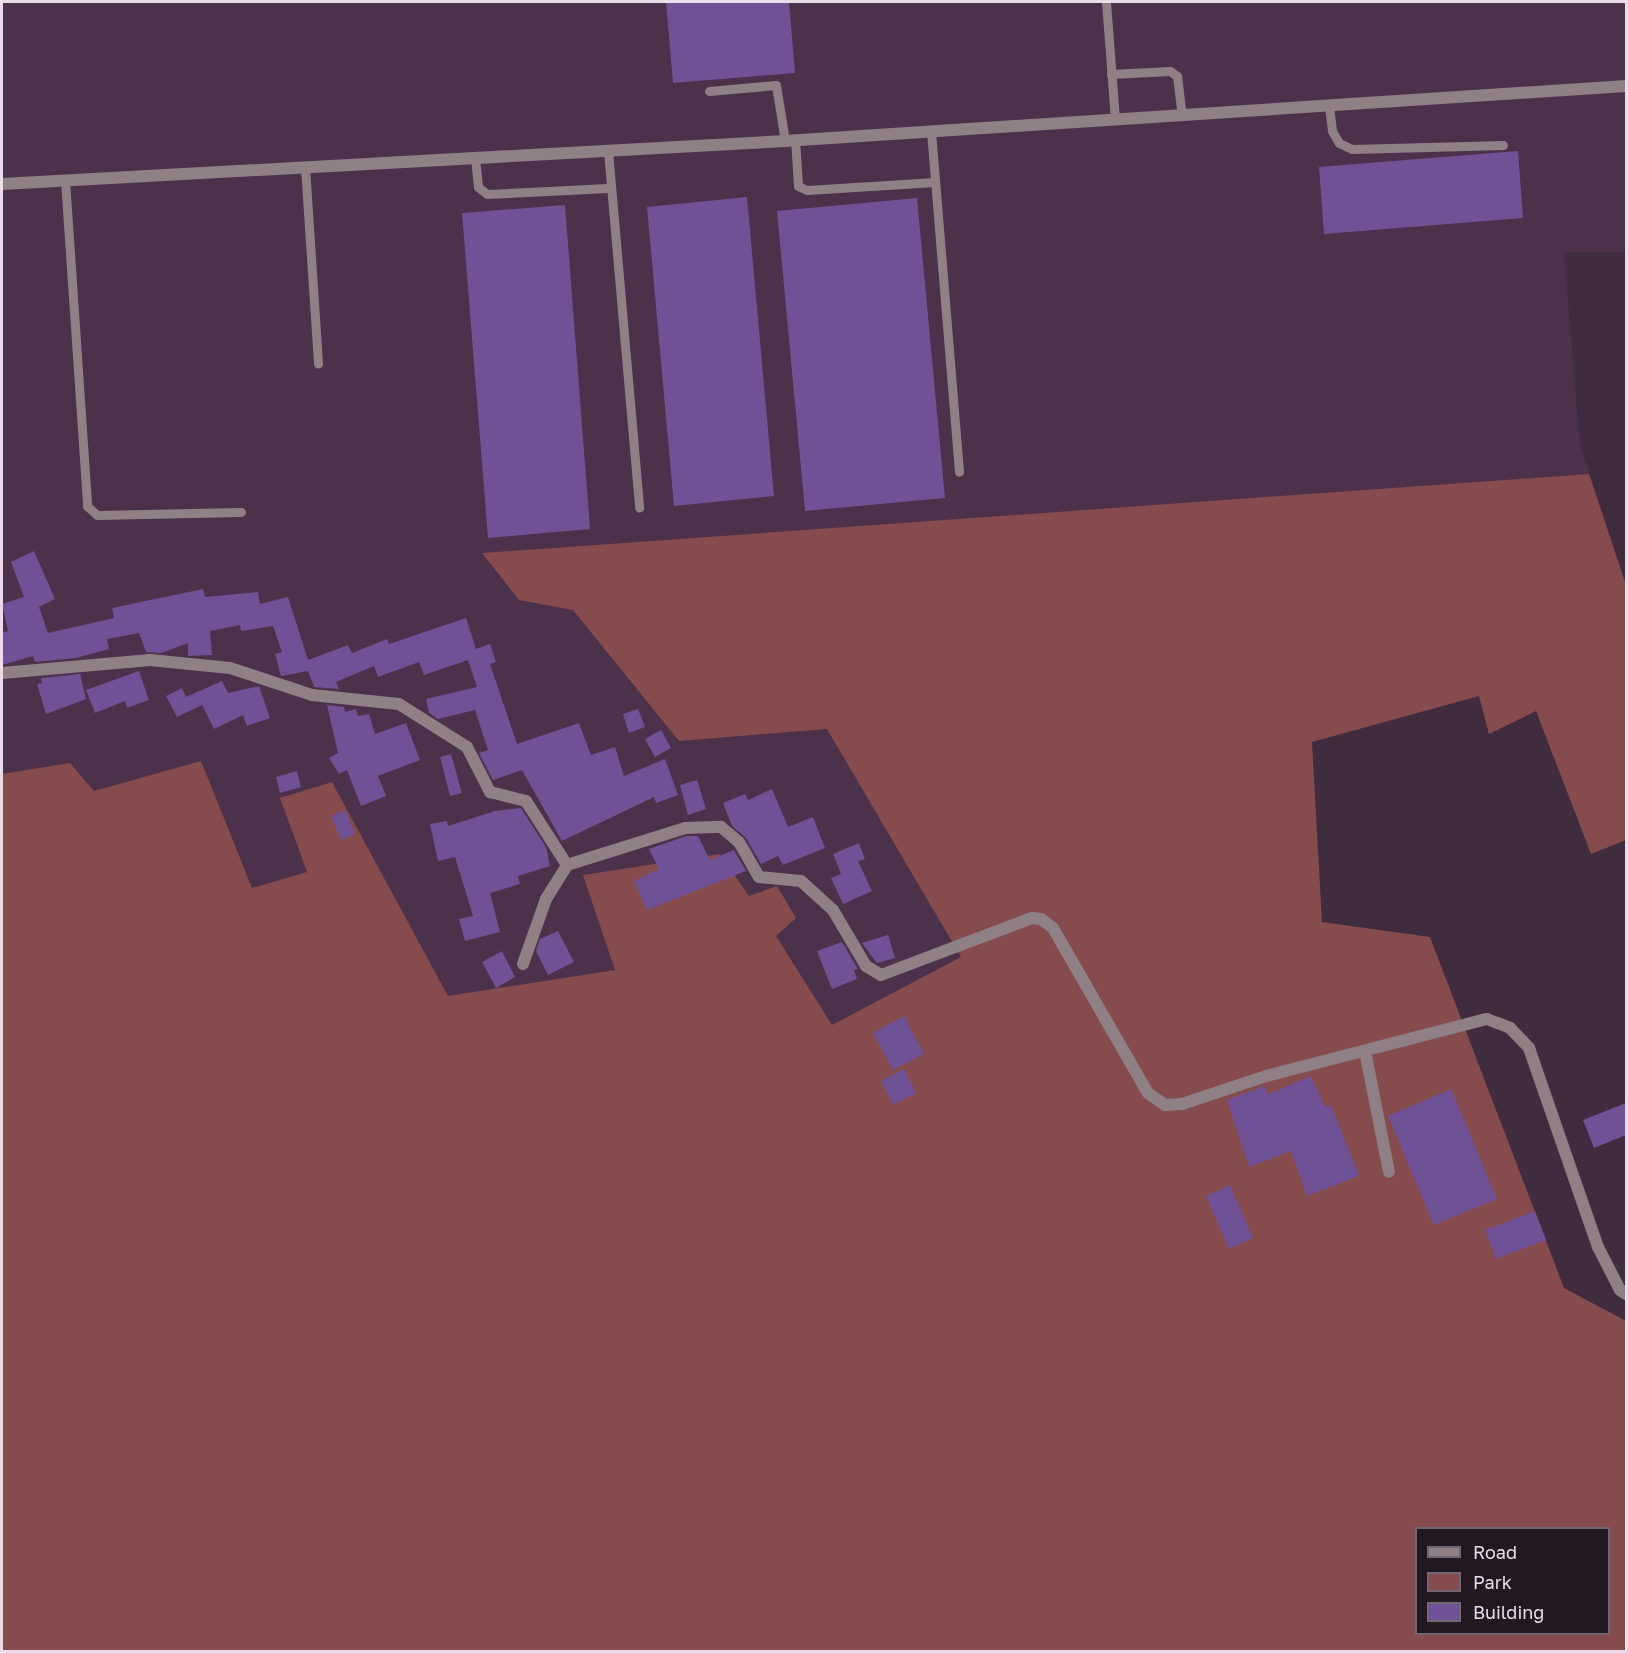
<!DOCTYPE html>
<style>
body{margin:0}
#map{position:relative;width:1628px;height:1653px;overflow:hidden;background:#402c3f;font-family:"Golos Text",sans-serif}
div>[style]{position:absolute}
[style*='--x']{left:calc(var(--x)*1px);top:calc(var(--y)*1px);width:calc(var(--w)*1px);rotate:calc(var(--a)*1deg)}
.built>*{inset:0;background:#4b314a}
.green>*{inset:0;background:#854b4d}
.building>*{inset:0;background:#6f5195}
.lane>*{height:9px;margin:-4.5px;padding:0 4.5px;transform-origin:4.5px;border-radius:4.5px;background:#8f8086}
.street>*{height:12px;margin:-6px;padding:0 6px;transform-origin:6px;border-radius:6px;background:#8f8086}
span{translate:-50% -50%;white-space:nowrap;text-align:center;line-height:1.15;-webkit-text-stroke:4.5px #211821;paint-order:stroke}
.frame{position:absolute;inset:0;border:3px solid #eadce9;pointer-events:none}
.legend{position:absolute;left:1415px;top:1527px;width:195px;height:108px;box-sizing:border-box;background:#211821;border:2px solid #716671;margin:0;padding:8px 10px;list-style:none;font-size:18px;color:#eadce9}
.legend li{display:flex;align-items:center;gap:12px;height:30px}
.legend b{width:30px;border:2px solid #716671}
</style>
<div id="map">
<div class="built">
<i style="clip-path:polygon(evenodd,2px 2px,1626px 2px,1626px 252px,1564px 252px,1580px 445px,1626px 585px,1106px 798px,1528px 1192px,1564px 1288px,1626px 1321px,1626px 1651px,2px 1652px,2px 2px,1416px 1528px,1608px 1528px,1608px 1634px,1416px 1634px,1416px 1528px)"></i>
</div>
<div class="green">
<i style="clip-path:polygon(evenodd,1589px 474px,1626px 585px,1626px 840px,1591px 854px,1536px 711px,1489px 734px,1479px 696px,1312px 742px,1322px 922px,1430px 937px,1564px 1288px,1626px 1321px,1626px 1651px,2px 1652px,2px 774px,70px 763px,94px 791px,201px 761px,252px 888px,307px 872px,280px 798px,332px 782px,448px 996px,615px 970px,583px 875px,720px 854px,749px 896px,777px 886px,796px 918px,776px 936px,832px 1025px,961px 957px,827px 729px,679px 741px,573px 610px,519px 600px,482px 553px,1589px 474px,1416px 1528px,1608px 1528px,1608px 1634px,1416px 1634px,1416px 1528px)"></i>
</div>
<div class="building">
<i style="clip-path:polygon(666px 2px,789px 2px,795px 73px,673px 83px)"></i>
<i style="clip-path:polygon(1518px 151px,1523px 218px,1324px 234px,1319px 167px)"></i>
<i style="clip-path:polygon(747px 197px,774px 496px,674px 506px,647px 207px)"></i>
<i style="clip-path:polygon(917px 198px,945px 498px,805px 511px,777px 211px)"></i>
<i style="clip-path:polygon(565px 205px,590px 529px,488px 538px,462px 213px)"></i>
<i style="clip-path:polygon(34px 551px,55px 599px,39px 607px,48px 633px,114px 618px,112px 608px,203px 589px,205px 597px,258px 592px,260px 604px,288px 597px,308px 660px,348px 645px,352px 653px,387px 639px,389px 644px,466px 618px,476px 649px,490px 644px,496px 662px,490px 664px,517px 744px,579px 723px,591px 755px,615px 747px,624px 776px,665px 759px,678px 795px,656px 803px,654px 797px,562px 841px,522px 770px,493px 780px,479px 753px,488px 750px,475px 710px,438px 719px,429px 713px,426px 699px,477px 687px,468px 660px,424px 675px,419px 662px,378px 677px,374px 666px,336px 682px,339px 689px,314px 687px,308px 671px,281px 676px,275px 654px,282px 652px,273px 626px,241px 631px,240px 625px,210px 631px,212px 655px,188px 656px,188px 643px,161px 653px,146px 652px,139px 633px,107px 639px,109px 649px,76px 658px,35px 662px,33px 656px,2px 665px,2px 633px,8px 631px,2px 604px,24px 597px,11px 562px)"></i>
<i style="clip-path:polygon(139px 671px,149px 700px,127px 708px,125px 701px,95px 713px,86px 690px)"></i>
<i style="clip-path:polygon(80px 674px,86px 699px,46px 714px,37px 684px,42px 683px,41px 678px)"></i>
<i style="clip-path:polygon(222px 681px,228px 693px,259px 686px,270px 718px,247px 726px,243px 715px,214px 729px,202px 705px,177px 717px,166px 696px,182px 688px,186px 697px)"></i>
<i style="clip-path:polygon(327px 705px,344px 707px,345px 712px,356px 709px,358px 716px,369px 714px,375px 734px,406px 723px,420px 760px,378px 776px,386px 796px,361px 806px,347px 770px,339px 774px,329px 758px,338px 753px)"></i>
<i style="clip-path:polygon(638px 709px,645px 727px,629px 733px,623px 714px)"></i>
<i style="clip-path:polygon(661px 730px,671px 748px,655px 757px,645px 739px)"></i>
<i style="clip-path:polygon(451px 754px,462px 793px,450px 796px,440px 757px)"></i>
<i style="clip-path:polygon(297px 771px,301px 787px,280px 793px,276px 777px)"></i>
<i style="clip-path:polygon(697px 780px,706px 809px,688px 815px,680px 785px)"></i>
<i style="clip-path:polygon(772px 789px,788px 827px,813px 817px,825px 848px,783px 865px,778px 856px,761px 864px,746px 838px,732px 826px,723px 803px,745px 794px,748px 800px)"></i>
<i style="clip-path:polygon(521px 808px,546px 847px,550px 866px,518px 876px,520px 884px,490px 893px,500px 932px,465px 941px,459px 919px,473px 916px,455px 857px,438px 861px,430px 824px,447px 821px,448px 826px,495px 811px)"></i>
<i style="clip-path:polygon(345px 810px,355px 834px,341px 840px,331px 816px)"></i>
<i style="clip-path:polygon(686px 836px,698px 836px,710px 860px,734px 850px,746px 871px,647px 910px,634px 881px,659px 869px,649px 849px)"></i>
<i style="clip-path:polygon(859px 843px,865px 859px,858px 861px,872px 891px,843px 904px,831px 878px,841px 874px,833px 854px)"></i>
<i style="clip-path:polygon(558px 931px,574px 962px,548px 975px,536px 951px,540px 939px)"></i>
<i style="clip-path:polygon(888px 935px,895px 958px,877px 963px,862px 943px)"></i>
<i style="clip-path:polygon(842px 942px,858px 969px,854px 970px,857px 979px,832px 989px,817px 951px)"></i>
<i style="clip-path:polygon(502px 951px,515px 977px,496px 988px,482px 962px)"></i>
<i style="clip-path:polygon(904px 1016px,924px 1054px,893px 1070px,873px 1033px)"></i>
<i style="clip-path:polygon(904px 1069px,916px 1093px,893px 1105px,881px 1081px)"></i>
<i style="clip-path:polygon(1311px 1076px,1325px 1107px,1331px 1105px,1359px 1176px,1307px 1196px,1291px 1151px,1249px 1167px,1227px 1100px,1264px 1086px,1268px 1094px)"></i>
<i style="clip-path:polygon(1451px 1089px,1497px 1199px,1434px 1225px,1388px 1116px)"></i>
<i style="clip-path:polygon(1626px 1103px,1626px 1135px,1594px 1148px,1583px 1120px)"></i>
<i style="clip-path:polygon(1230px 1185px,1253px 1238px,1229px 1249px,1206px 1196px)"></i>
<i style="clip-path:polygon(1535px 1211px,1546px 1240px,1496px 1259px,1485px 1230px)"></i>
</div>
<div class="lane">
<i style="--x:1106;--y:2;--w:118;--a:85.6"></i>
<i style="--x:1111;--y:74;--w:59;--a:-2.9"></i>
<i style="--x:1170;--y:71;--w:9;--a:36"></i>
<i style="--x:1177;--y:76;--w:39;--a:83"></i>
<i style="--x:709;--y:91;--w:67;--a:-5.1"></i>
<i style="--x:776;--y:85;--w:57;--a:80.9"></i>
<i style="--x:1329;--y:106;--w:25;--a:83"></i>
<i style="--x:1332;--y:131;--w:14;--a:60"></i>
<i style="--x:1339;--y:143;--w:14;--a:25"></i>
<i style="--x:1352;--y:149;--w:151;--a:-1.5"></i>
<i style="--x:931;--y:131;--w:342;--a:85.3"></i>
<i style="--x:795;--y:139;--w:47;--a:86.3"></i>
<i style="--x:798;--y:186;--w:10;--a:24"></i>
<i style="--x:807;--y:190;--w:128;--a:-3.6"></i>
<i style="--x:608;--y:151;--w:358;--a:85"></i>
<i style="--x:475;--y:158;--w:29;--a:84"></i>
<i style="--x:478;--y:187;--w:11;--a:38"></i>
<i style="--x:487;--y:194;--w:121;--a:-2.8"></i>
<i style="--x:305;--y:167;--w:197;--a:86.2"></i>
<i style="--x:65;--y:180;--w:327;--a:86.1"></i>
<i style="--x:87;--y:506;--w:13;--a:42"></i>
<i style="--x:97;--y:515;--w:144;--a:-1.2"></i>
</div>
<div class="street">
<i style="--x:2;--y:184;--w:784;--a:-3.14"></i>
<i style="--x:785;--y:141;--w:843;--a:-3.74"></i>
<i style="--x:2;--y:673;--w:149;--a:-5"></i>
<i style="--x:150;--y:660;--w:80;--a:5.7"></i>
<i style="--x:230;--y:668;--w:86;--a:18.2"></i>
<i style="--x:312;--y:695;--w:87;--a:5.9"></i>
<i style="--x:399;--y:704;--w:80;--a:32.3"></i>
<i style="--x:467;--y:747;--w:51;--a:62.9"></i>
<i style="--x:490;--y:792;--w:37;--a:14"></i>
<i style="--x:526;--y:801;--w:76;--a:57.4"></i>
<i style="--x:567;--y:865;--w:124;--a:-17.4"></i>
<i style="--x:685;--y:828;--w:36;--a:-2"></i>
<i style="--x:721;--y:827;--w:23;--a:40"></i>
<i style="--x:739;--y:842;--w:40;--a:60.3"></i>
<i style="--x:759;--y:877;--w:42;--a:5.4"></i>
<i style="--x:801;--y:881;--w:43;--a:42.2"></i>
<i style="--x:833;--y:910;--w:65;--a:59.5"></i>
<i style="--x:866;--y:966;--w:17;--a:31"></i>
<i style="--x:881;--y:975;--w:161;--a:-20.7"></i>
<i style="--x:1032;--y:918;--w:9;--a:6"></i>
<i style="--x:1041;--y:919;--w:15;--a:37"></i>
<i style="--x:1053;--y:928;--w:190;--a:60.1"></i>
<i style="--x:1148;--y:1093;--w:21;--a:35"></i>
<i style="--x:1165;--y:1105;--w:17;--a:-3"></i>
<i style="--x:1182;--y:1104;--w:89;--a:-18.4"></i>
<i style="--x:1266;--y:1076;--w:228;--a:-14.5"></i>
<i style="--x:1487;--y:1019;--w:25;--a:21"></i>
<i style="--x:1510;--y:1028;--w:28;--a:46"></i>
<i style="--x:1529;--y:1048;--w:211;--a:70.9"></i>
<i style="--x:1598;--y:1247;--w:48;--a:62.9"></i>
<i style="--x:1620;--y:1290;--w:7;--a:34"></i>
<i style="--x:523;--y:964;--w:69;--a:-70.5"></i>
<i style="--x:546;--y:899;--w:40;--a:-58"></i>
<i style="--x:1365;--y:1051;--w:123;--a:78.8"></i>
</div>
<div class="frame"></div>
<ul class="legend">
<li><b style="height:8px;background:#8f8086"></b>Road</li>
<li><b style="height:16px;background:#854b4d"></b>Park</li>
<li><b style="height:16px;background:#6f5195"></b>Building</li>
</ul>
</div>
